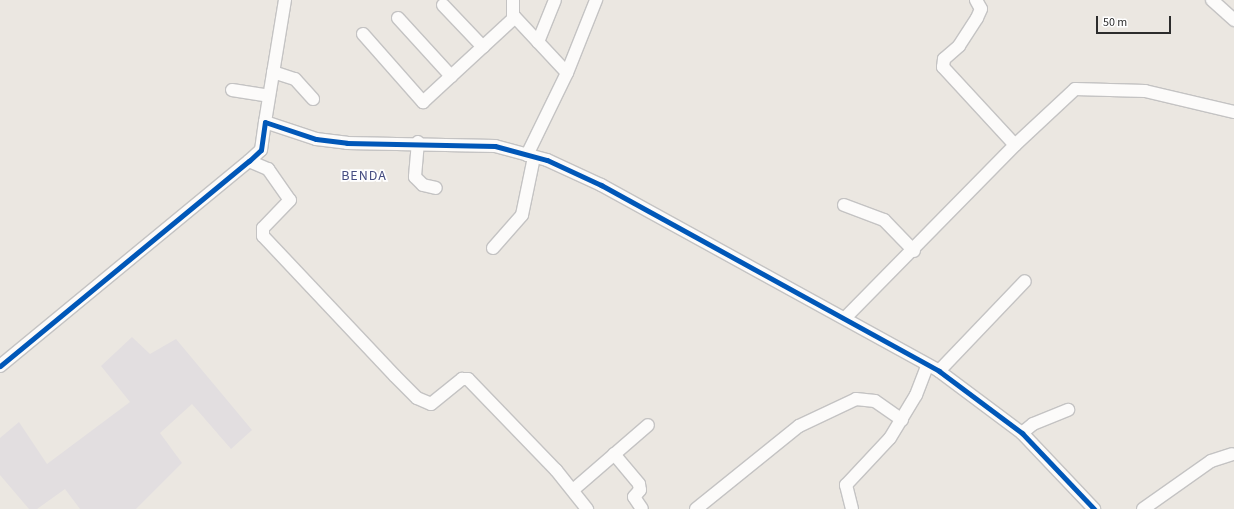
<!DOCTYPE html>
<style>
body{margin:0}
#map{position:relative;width:1234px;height:509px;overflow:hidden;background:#ebe7e1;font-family:"Source Sans 3",sans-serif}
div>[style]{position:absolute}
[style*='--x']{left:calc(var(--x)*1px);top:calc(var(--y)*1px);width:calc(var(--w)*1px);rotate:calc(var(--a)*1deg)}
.industrial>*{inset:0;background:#e2dee0}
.roads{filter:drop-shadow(1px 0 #c4c3c3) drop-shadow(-1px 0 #c4c3c3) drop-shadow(0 1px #c4c3c3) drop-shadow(0 -1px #c4c3c3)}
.minor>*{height:12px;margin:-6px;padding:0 6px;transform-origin:6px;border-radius:6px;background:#fcfbfa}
.cycleway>*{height:5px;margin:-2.5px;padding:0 2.5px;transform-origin:2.5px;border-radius:2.5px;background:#0057b8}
span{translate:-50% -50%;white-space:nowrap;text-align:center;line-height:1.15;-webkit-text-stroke:3.5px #fff;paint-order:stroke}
.quarter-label{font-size:14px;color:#474e82;letter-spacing:1px}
.scale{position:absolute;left:1096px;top:16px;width:75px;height:18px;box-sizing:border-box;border:2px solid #2c2c2c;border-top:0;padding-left:5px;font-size:12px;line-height:14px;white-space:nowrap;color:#2c2c2c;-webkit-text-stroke:3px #fff;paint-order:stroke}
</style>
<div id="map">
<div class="industrial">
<i style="clip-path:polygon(132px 337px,150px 354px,176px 339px,252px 430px,231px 449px,192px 404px,160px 433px,182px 463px,136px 509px,80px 509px,65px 489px,37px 509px,29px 509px,0 475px,0 438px,19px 422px,47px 464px,130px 402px,101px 366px)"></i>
</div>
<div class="roads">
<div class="minor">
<i style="--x:513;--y:0;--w:15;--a:90"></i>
<i style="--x:513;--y:15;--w:79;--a:47"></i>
<i style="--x:976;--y:0;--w:10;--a:61"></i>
<i style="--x:981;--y:9;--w:10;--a:114"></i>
<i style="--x:977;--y:18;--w:33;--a:123"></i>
<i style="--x:959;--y:46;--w:20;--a:139"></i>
<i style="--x:944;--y:59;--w:8;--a:97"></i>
<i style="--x:943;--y:67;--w:106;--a:47.3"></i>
<i style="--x:1212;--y:0;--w:30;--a:42"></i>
<i style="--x:443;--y:5;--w:58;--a:46.4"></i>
<i style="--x:398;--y:18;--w:79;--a:47.6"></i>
<i style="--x:363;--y:34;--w:91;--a:48.6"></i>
<i style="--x:423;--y:102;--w:125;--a:-42.7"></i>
<i style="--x:538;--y:42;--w:45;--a:-68"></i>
<i style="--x:273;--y:72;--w:23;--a:18"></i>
<i style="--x:295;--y:79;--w:27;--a:48"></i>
<i style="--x:232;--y:90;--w:37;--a:9"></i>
<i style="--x:265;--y:122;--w:124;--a:-80.7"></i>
<i style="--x:418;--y:142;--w:35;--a:95"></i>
<i style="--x:415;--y:177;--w:11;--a:45"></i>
<i style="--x:423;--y:185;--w:13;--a:13"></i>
<i style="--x:527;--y:155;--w:91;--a:-64"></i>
<i style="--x:567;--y:73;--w:79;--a:-68.3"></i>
<i style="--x:249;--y:161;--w:21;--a:23"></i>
<i style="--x:268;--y:169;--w:38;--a:55"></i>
<i style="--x:290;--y:200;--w:39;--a:134"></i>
<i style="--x:263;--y:228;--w:8;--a:90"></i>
<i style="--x:263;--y:236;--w:192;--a:46.7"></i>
<i style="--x:395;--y:376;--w:31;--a:45"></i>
<i style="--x:417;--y:398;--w:15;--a:23"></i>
<i style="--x:431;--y:404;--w:40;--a:-39"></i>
<i style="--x:462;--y:379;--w:6;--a:0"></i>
<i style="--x:468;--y:379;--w:127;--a:46"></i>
<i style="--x:556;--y:470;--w:50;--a:51.5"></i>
<i style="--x:844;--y:205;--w:43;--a:20.6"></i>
<i style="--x:884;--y:220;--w:43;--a:45.9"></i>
<i style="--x:493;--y:248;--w:44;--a:-48.7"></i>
<i style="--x:522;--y:215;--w:59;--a:-78.3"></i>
<i style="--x:845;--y:318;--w:243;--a:-45.5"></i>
<i style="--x:1015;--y:145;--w:82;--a:-43"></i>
<i style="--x:1075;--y:89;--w:70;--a:1.6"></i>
<i style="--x:1145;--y:91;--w:91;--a:13.3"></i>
<i style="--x:0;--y:366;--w:323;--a:-39.5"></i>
<i style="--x:249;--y:161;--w:16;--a:-43"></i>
<i style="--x:261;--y:150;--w:28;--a:-82"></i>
<i style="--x:265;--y:122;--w:54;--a:18.4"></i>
<i style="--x:316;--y:139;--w:31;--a:7"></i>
<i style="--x:347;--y:143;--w:148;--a:1.2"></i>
<i style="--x:495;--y:146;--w:54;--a:15.1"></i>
<i style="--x:547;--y:160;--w:60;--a:24.8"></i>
<i style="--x:601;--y:185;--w:386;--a:28.8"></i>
<i style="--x:939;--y:371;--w:104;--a:36.8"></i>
<i style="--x:1022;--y:433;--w:105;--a:46.5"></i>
<i style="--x:939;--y:371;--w:124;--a:-46.3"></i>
<i style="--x:1022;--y:433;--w:14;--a:-39"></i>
<i style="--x:1033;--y:424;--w:38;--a:-22"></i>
<i style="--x:614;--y:454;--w:39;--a:50"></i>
<i style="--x:639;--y:484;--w:6;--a:81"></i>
<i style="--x:640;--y:490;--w:9;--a:131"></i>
<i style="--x:634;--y:497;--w:14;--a:56"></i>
<i style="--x:573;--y:490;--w:99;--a:-40.9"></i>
<i style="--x:696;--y:509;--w:132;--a:-38.9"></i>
<i style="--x:799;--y:426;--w:63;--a:-25.3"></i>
<i style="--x:856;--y:399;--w:19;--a:6"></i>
<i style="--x:875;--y:401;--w:33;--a:35"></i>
<i style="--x:852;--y:509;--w:25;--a:-104"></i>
<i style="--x:846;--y:485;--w:64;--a:-46.9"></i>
<i style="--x:890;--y:438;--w:50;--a:-58.8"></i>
<i style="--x:916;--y:395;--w:31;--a:-69"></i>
<i style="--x:1143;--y:509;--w:83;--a:-35.2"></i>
<i style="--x:1211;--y:461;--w:22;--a:-18"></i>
</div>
</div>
<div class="cycleway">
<i style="--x:0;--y:366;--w:323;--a:-39.5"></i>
<i style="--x:249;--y:161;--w:16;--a:-43"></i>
<i style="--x:261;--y:150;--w:28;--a:-82"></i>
<i style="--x:265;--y:122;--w:54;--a:18.4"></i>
<i style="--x:316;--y:139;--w:31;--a:7"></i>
<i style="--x:347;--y:143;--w:148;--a:1.2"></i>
<i style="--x:495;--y:146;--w:54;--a:15.1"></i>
<i style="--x:547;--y:160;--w:60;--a:24.8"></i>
<i style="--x:601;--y:185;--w:386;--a:28.8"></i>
<i style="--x:939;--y:371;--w:104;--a:36.8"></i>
<i style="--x:1022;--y:433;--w:105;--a:46.5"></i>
</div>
<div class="quarter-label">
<span style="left:364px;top:176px">BENDA</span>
</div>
<div class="scale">50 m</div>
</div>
